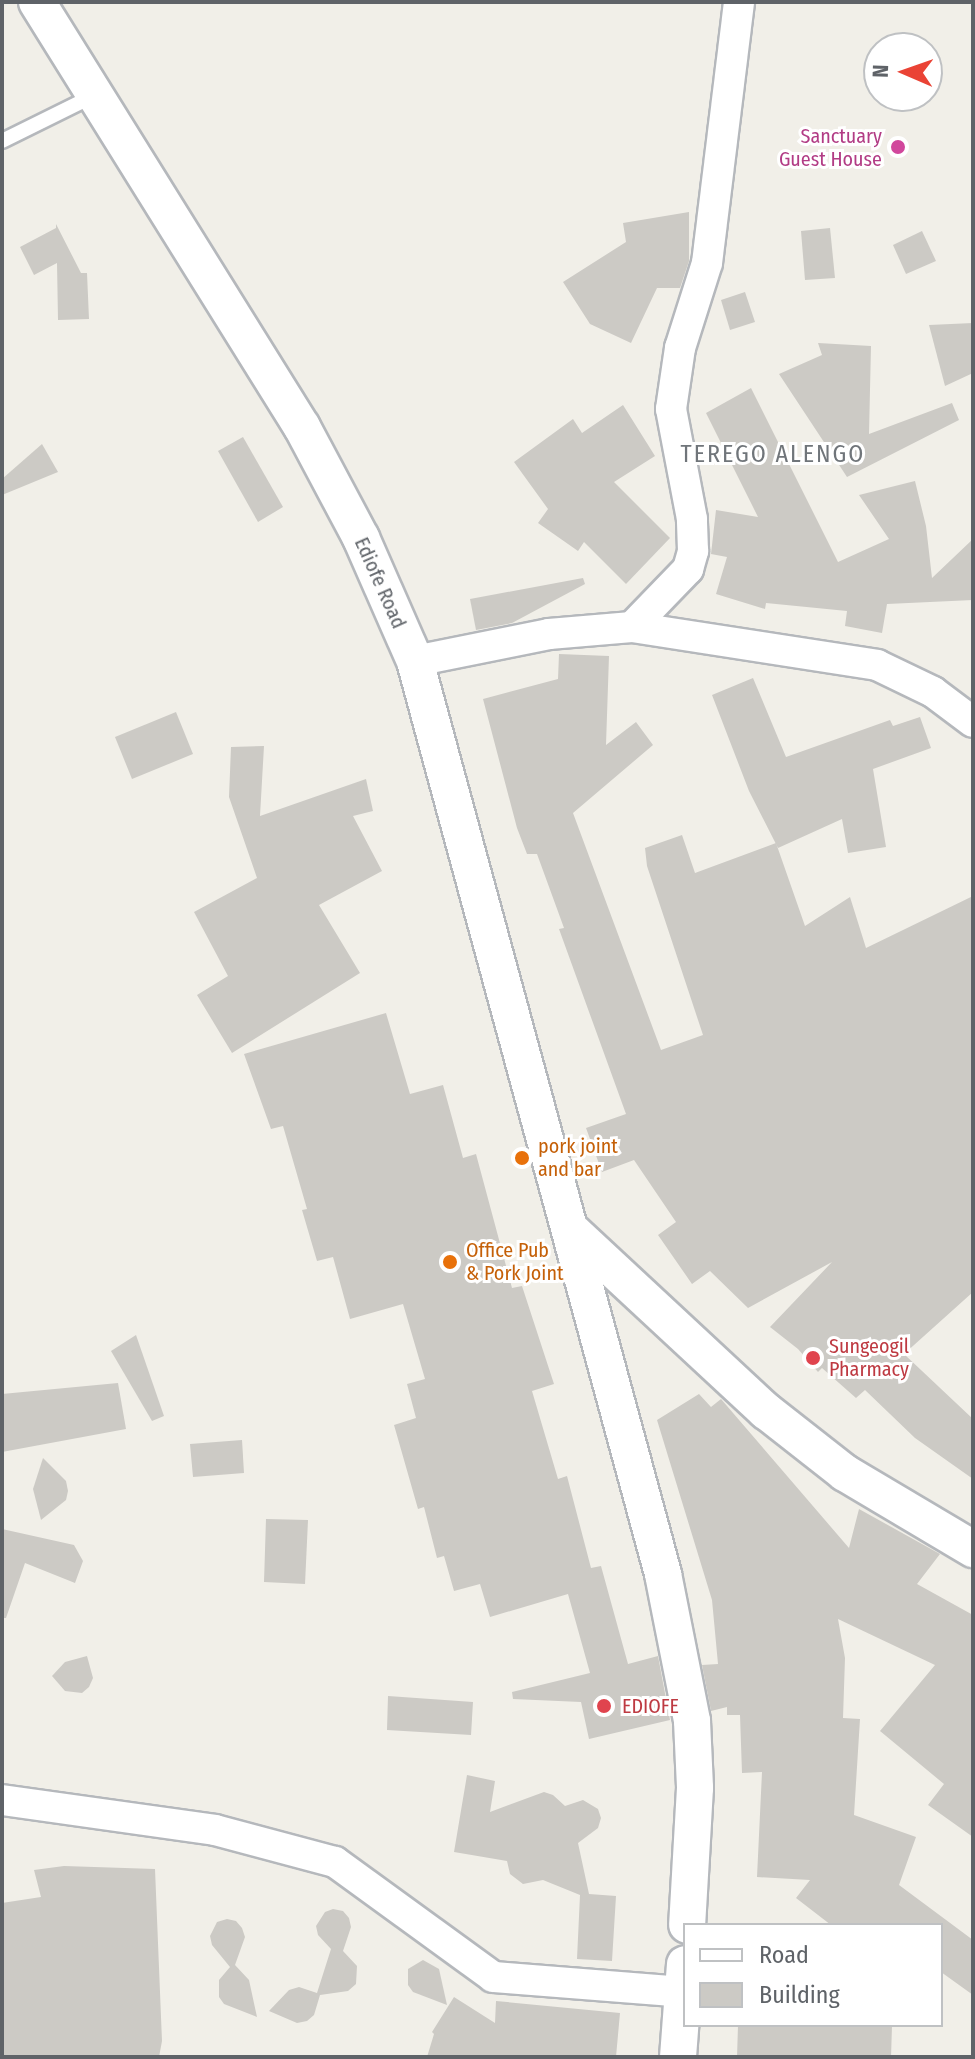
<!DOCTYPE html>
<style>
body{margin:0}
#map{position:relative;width:975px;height:2059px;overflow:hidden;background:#f1efe8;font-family:"Fira Sans Condensed",sans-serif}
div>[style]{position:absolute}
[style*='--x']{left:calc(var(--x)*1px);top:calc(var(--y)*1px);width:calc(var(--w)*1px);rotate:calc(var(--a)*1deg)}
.building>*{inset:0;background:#cccac5}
.roads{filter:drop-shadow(2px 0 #b5b8bc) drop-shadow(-2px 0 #b5b8bc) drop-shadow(0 2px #b5b8bc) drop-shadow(0 -2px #b5b8bc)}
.service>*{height:14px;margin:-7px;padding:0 7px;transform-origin:7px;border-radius:7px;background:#fff}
.minor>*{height:30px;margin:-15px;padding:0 15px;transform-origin:15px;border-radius:15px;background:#fff}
.tertiary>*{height:36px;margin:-18px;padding:0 18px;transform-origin:18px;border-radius:18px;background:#fff}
.dots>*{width:22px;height:22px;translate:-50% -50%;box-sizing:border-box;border:4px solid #fff;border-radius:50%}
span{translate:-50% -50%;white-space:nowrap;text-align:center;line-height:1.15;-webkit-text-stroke:6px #fff;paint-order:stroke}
.hotel-label{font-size:20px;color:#b23c85}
.right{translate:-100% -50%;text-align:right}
.street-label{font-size:20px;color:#5f6368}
.food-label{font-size:20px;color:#c56008}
.left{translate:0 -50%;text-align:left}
.health-label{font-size:20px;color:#be3a42}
.quarter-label{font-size:24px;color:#70757a;letter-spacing:2px}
.frame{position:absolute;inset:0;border:4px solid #5f6368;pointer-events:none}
.legend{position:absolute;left:683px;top:1923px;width:260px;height:104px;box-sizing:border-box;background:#fff;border:2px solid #bfc1c3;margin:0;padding:10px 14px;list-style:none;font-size:24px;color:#5f6368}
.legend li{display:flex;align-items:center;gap:16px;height:40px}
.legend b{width:40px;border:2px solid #bfc1c3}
.north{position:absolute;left:863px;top:32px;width:80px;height:80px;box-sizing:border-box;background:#fff;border:2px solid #bfc1c3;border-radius:50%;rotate:272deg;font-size:22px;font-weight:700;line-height:32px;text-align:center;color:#5f6368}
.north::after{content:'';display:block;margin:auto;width:28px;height:36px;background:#ea4335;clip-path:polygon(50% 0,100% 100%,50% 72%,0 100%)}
</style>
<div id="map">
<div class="building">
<i style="clip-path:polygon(689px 212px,689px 261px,680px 288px,657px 288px,631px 343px,590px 324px,563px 282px,626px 242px,623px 223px)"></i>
<i style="clip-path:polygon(56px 224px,81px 273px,87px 273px,89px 319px,58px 320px,57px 263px,34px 275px,20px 247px,56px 228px)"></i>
<i style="clip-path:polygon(830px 228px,835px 278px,805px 280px,801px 231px)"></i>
<i style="clip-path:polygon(922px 231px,936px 261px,906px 274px,893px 245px)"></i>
<i style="clip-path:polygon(745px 292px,755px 322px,730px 330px,721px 300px)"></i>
<i style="clip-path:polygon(973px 323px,973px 373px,945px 386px,929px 325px)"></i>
<i style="clip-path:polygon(818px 343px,871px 346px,869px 434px,952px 403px,959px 420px,847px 477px,779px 374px,822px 355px)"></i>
<i style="clip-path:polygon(751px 388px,838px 562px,889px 539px,859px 495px,915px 481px,926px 526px,932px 578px,973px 539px,973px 600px,887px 604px,882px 633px,845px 626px,847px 611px,766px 603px,765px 609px,716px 594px,727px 557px,711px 554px,716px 510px,758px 517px,706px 413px)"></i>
<i style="clip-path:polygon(623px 405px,655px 456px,614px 482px,670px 538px,626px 584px,584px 542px,578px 551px,538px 523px,548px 509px,514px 462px,573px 419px,582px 433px)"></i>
<i style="clip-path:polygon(243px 437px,283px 507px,258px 522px,218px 451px)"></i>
<i style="clip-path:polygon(42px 444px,58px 472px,2px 495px,2px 479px)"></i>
<i style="clip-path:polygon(583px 578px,585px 584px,512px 623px,476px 630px,470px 599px)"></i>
<i style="clip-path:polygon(559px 654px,609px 656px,606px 745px,636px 722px,653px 745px,573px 813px,661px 1050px,703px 1035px,647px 866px,645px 848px,682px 835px,695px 873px,776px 843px,805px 926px,850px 897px,866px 948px,973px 896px,973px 1292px,904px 1354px,973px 1419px,973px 1479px,915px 1438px,865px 1390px,856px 1398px,822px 1368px,818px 1372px,798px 1349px,770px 1327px,832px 1262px,748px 1308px,710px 1271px,692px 1284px,658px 1235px,676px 1222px,634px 1160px,602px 1172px,586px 1128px,626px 1114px,559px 929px,564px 928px,537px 854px,527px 854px,517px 828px,483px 699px,558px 679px)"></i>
<i style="clip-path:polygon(753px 678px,786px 757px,890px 720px,893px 726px,920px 717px,931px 748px,873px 769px,886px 847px,848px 853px,842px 819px,778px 848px,749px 791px,712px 695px)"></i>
<i style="clip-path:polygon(176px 712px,193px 754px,132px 779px,115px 737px)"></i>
<i style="clip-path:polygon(264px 746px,260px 816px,366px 779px,373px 811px,353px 816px,382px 871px,319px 905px,360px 973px,232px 1053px,197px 995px,228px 976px,194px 912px,257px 878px,229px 797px,231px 747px)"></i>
<i style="clip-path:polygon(386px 1013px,410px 1094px,443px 1085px,463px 1158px,476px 1154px,512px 1288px,522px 1286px,554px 1384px,532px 1391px,558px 1479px,567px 1476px,591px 1568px,601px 1566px,628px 1664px,658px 1656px,670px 1720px,589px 1739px,581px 1702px,513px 1699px,512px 1692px,590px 1673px,568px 1594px,490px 1617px,480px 1584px,454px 1591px,444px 1556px,437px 1558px,424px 1507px,418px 1509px,394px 1425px,416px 1418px,407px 1384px,425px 1379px,403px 1304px,350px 1319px,333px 1257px,317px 1261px,302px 1210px,307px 1209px,283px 1126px,271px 1129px,244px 1054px)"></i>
<i style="clip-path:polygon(136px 1335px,164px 1416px,152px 1421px,111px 1351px)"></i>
<i style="clip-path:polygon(118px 1383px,126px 1429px,2px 1452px,2px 1394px)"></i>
<i style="clip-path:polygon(699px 1394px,711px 1407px,721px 1399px,849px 1548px,859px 1509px,940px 1554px,917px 1584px,973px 1615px,973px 1837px,928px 1805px,944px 1784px,880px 1731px,935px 1665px,838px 1619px,845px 1658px,843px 1718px,860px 1719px,854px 1815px,916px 1837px,899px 1885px,973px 1940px,973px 1995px,941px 1972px,941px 1925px,831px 1925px,796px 1898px,810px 1880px,757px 1877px,762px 1772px,742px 1773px,740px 1715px,727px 1715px,727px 1707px,711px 1711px,702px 1665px,718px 1664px,712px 1600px,657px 1420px)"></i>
<i style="clip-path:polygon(242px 1440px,244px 1473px,193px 1477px,190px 1444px)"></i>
<i style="clip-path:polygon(43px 1458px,66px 1481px,68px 1491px,66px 1500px,41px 1520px,33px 1489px)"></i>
<i style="clip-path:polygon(266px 1519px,308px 1520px,305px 1584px,264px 1582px)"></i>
<i style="clip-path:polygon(2px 1529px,74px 1545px,83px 1561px,75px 1583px,25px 1563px,6px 1618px,2px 1618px)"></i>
<i style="clip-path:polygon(87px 1656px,93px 1678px,89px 1687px,82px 1693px,65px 1691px,52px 1676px,65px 1662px)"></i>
<i style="clip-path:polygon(388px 1696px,473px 1702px,471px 1735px,387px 1730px)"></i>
<i style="clip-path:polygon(467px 1775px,495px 1781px,490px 1812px,544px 1792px,553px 1795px,565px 1806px,583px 1800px,598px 1809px,601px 1818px,598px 1828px,578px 1843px,589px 1894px,616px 1896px,612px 1961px,577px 1959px,580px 1895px,543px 1880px,523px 1884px,510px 1874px,507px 1861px,454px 1852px)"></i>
<i style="clip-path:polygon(64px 1866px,155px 1869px,162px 2041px,159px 2057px,2px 2057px,2px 1903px,41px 1897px,34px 1870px)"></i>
<i style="clip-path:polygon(333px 1909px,343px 1911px,349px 1918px,351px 1927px,343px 1951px,357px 1966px,356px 1984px,348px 1991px,320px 1995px,314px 2015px,307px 2021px,297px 2023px,269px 2011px,289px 1990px,299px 1987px,317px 1993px,331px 1949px,318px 1935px,316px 1926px,325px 1912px)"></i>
<i style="clip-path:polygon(227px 1919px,236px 1921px,242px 1928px,245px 1937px,235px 1965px,249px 1980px,257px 2017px,224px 2004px,219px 1997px,219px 1980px,230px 1967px,212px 1945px,210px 1936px,217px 1922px)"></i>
<i style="clip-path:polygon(423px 1960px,439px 1969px,447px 2005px,413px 1992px,408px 1985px,408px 1969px)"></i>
<i style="clip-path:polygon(454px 1997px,495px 2023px,496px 2001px,620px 2013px,616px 2057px,427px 2057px,434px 2034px,432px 2032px)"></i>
<i style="clip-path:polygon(738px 2025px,892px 2025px,891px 2057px,737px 2057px)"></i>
</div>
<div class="roads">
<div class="service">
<i style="--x:2;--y:141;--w:102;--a:-26.3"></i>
</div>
<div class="minor">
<i style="--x:632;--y:627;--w:81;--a:-46"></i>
<i style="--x:688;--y:569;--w:19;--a:-74"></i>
<i style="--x:693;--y:551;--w:32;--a:-92"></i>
<i style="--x:692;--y:519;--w:112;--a:-100.8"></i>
<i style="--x:671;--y:409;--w:62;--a:-81.6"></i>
<i style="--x:680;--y:348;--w:89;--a:-72.4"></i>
<i style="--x:707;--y:263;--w:263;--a:-83"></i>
<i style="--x:415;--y:661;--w:137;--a:-11.4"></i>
<i style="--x:549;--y:634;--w:83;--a:-4.8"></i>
<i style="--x:632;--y:627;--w:248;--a:8.8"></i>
<i style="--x:877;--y:665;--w:62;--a:25.7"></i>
<i style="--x:933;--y:692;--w:50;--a:36.9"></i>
<i style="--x:2;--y:1800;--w:215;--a:8"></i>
<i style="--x:215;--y:1830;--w:124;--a:14.9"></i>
<i style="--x:335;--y:1862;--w:195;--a:36"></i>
<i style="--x:493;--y:1977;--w:191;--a:4.5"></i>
</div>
<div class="tertiary">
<i style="--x:37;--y:2;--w:501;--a:58.06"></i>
<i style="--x:302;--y:427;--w:126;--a:62"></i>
<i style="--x:361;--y:538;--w:134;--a:66.3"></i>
<i style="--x:415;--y:661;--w:946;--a:74.8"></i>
<i style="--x:663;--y:1574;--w:150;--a:78.8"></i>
<i style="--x:692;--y:1721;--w:67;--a:87.4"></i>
<i style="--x:695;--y:1788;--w:137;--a:93.3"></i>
<i style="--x:572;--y:1231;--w:265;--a:42.9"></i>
<i style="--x:766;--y:1411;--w:100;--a:38.1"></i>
<i style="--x:845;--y:1473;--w:149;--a:30.7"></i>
<i style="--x:678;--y:2057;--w:93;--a:-85.7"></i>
</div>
</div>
<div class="dots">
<i style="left:898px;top:147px;background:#d1479c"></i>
<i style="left:522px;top:1158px;background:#e8710a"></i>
<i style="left:450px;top:1262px;background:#e8710a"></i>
<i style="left:813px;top:1358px;background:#e0444e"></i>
<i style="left:604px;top:1706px;background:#e0444e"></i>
</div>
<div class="hotel-label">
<span class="right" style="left:882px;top:148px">Sanctuary<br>Guest House</span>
</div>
<div class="street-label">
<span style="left:380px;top:583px;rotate:66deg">Ediofe Road</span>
</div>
<div class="food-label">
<span class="left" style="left:538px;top:1158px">pork joint<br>and bar</span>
<span class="left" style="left:466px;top:1262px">Office Pub<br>&amp; Pork Joint</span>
</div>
<div class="health-label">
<span class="left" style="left:829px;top:1358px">Sungeogil<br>Pharmacy</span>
<span class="left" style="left:622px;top:1706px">EDIOFE</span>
</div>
<div class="quarter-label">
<span style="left:773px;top:455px">TEREGO ALENGO</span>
</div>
<div class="frame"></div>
<ul class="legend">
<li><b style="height:10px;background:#fff"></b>Road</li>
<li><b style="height:22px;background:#cccac5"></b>Building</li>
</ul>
<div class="north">N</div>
</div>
